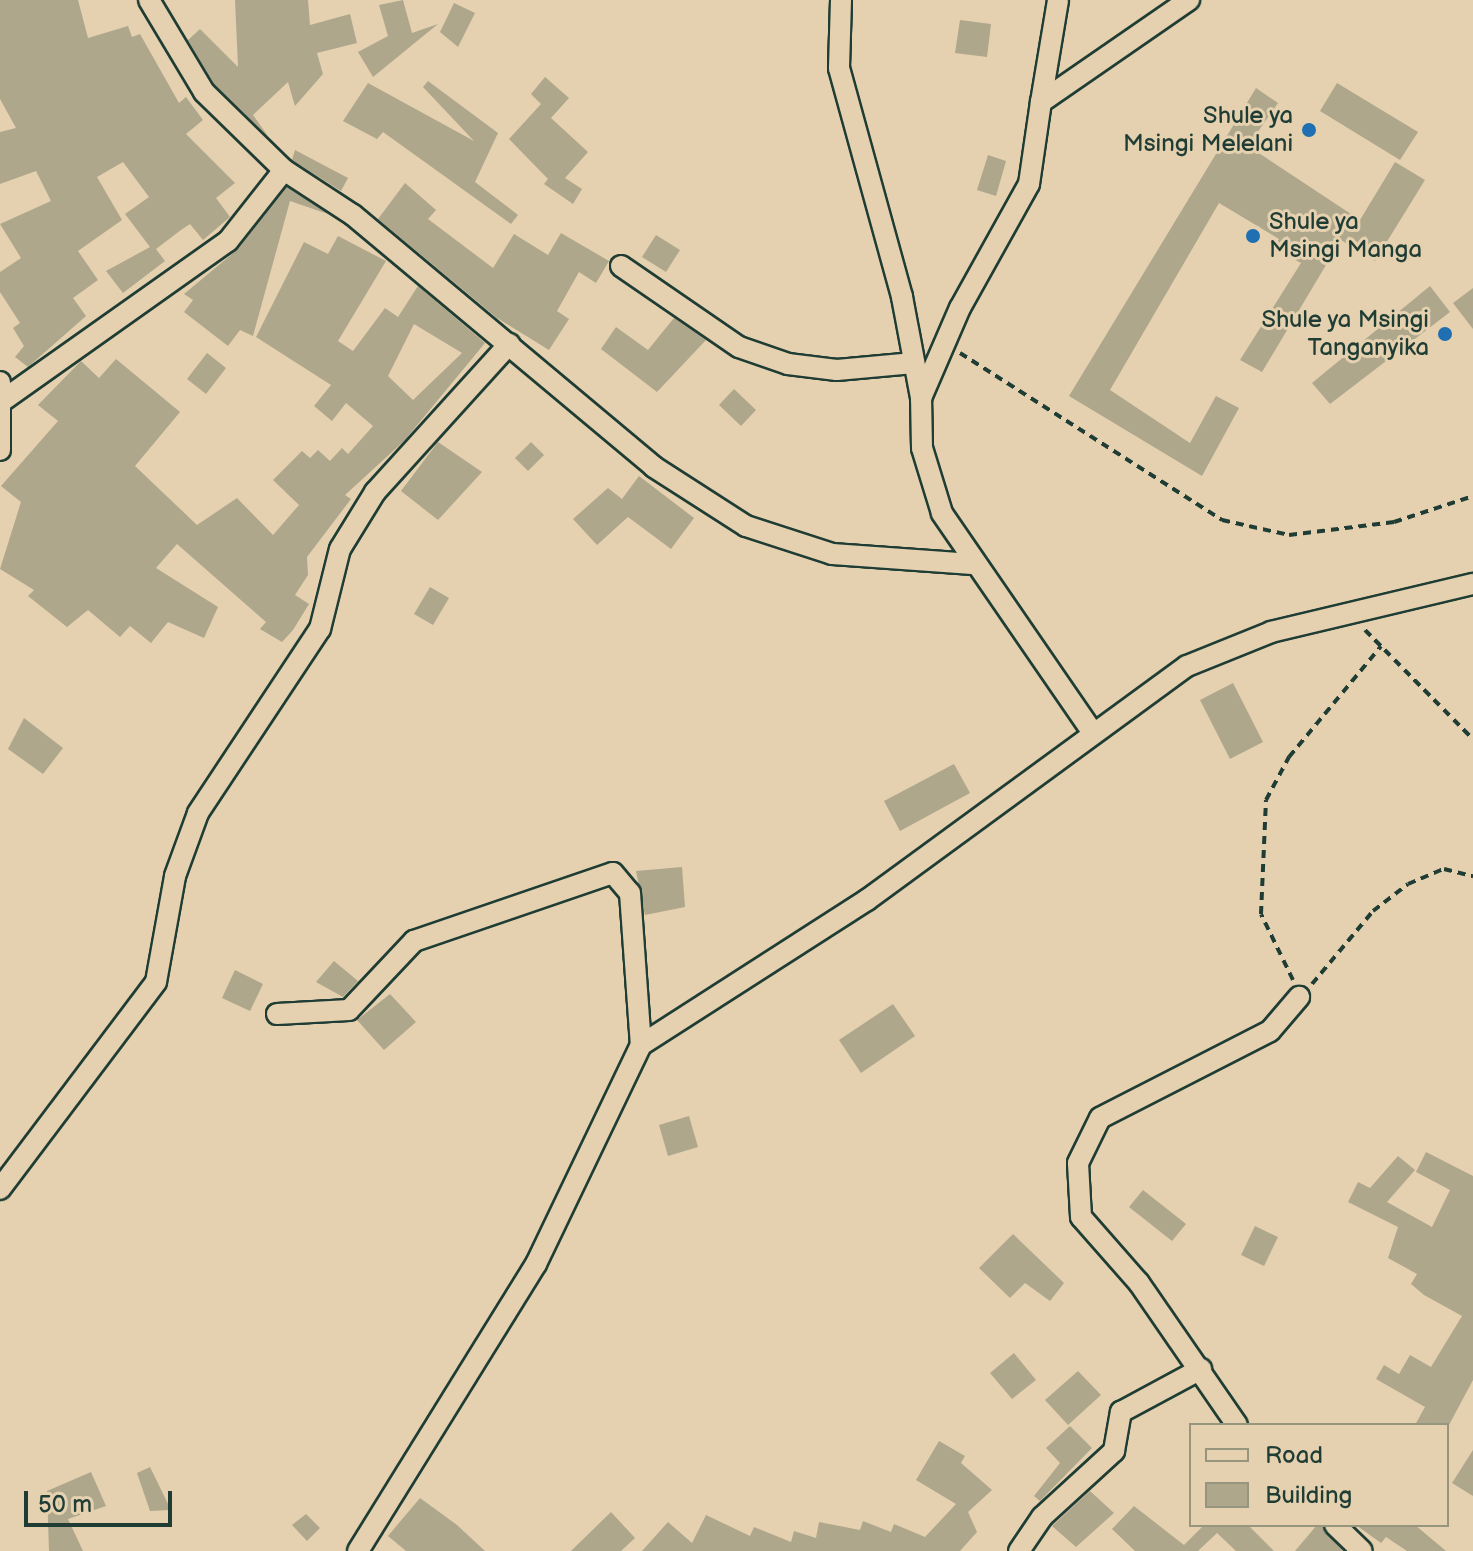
<!DOCTYPE html>
<style>
body{margin:0}
#map{position:relative;width:1473px;height:1551px;overflow:hidden;background:#e5d1af;font-family:"Balsamiq Sans",sans-serif}
div>[style]{position:absolute}
[style*='--x']{left:calc(var(--x)*1px);top:calc(var(--y)*1px);width:calc(var(--w)*1px);rotate:calc(var(--a)*1deg)}
.building>*{inset:0;background:#aea78c}
.path>*{height:4px;margin-top:-2px;transform-origin:0;background:repeating-linear-gradient(90deg,#1f3d34 0 8px,transparent 0 14px)}
.roads{filter:drop-shadow(2px 0 #1f3d34) drop-shadow(-2px 0 #1f3d34) drop-shadow(0 2px #1f3d34) drop-shadow(0 -2px #1f3d34)}
.minor>*{height:20px;margin:-10px;padding:0 10px;transform-origin:10px;border-radius:10px;background:#e5d1af}
.dots>*{width:22px;height:22px;translate:-50% -50%;box-sizing:border-box;border:4px solid #e5d1af;border-radius:50%}
span{translate:-50% -50%;white-space:nowrap;text-align:center;line-height:1.15;-webkit-text-stroke:6px #e5d1af;paint-order:stroke}
.poi-label{font-size:24px;color:#1f3d34}
.right{translate:-100% -50%;text-align:right}
.left{translate:0 -50%;text-align:left}
.legend{position:absolute;left:1189px;top:1423px;width:260px;height:104px;box-sizing:border-box;background:#e5d1af;border:2px solid #96967e;margin:0;padding:10px 14px;list-style:none;font-size:24px;color:#1f3d34}
.legend li{display:flex;align-items:center;gap:16px;height:40px}
.legend b{width:40px;border:2px solid #96967e}
.scale{position:absolute;left:24px;top:1491px;width:148px;height:36px;box-sizing:border-box;border:4px solid #1f3d34;border-top:0;padding-left:10px;font-size:24px;line-height:28px;white-space:nowrap;color:#1f3d34;-webkit-text-stroke:6px #e5d1af;paint-order:stroke}
</style>
<div id="map">
<div class="building">
<i style="clip-path:polygon(0 0,78px 0,88px 38px,128px 26px,132px 37px,140px 34px,179px 103px,186px 97px,203px 120px,186px 134px,235px 183px,216px 198px,230px 217px,203px 240px,190px 224px,181px 230px,156px 249px,165px 261px,123px 293px,106px 271px,150px 247px,125px 214px,149px 197px,123px 162px,97px 177px,122px 220px,78px 251px,98px 280px,73px 298px,86px 316px,28px 367px,15px 357px,24px 346px,13px 328px,20px 323px,0 292px,0 272px,21px 258px,0 224px,51px 201px,36px 171px,0 184px,0 132px,16px 128px,0 99px)"></i>
<i style="clip-path:polygon(235px 0,308px 0,310px 25px,350px 14px,357px 43px,317px 53px,323px 74px,295px 106px,288px 82px,253px 115px,268px 136px,214px 84px,188px 40px,200px 29px,238px 67px)"></i>
<i style="clip-path:polygon(403px 0,412px 33px,438px 24px,373px 77px,358px 52px,388px 36px,379px 5px)"></i>
<i style="clip-path:polygon(454px 3px,475px 13px,458px 47px,440px 32px)"></i>
<i style="clip-path:polygon(960px 20px,991px 24px,987px 57px,955px 53px)"></i>
<i style="clip-path:polygon(545px 77px,569px 98px,551px 118px,588px 152px,565px 178px,582px 189px,573px 204px,544px 184px,548px 179px,509px 139px,541px 104px,531px 94px)"></i>
<i style="clip-path:polygon(428px 81px,498px 133px,475px 182px,518px 215px,511px 224px,383px 132px,377px 139px,343px 121px,368px 83px,474px 141px,423px 87px)"></i>
<i style="clip-path:polygon(1337px 83px,1418px 132px,1400px 160px,1320px 111px)"></i>
<i style="clip-path:polygon(1256px 88px,1278px 103px,1248px 146px,1360px 220px,1395px 162px,1425px 180px,1375px 261px,1341px 240px,1262px 372px,1240px 360px,1301px 263px,1274px 248px,1279px 239px,1219px 203px,1110px 390px,1190px 443px,1216px 396px,1239px 408px,1202px 476px,1069px 396px)"></i>
<i style="clip-path:polygon(295px 150px,348px 178px,341px 191px,292px 160px)"></i>
<i style="clip-path:polygon(988px 155px,1006px 161px,996px 196px,977px 190px)"></i>
<i style="clip-path:polygon(405px 183px,436px 210px,428px 219px,493px 268px,514px 234px,548px 255px,561px 233px,609px 261px,596px 283px,579px 272px,557px 311px,569px 319px,549px 350px,497px 318px,378px 219px)"></i>
<i style="clip-path:polygon(287px 187px,328px 214px,290px 201px,253px 336px,240px 330px,228px 346px,184px 312px,193px 300px,184px 294px,238px 249px)"></i>
<i style="clip-path:polygon(656px 235px,680px 250px,666px 272px,642px 257px)"></i>
<i style="clip-path:polygon(evenodd,338px 236px,386px 261px,338px 341px,353px 351px,385px 308px,398px 317px,418px 286px,485px 343px,404px 441px,345px 495px,351px 499px,307px 557px,308px 575px,295px 595px,309px 604px,293px 630px,282px 642px,260px 629px,266px 622px,177px 544px,156px 568px,218px 607px,204px 638px,168px 622px,151px 643px,130px 626px,120px 637px,88px 610px,67px 627px,28px 596px,34px 590px,0 569px,21px 502px,1px 486px,58px 421px,38px 405px,81px 361px,99px 378px,116px 359px,180px 412px,135px 466px,197px 525px,237px 498px,273px 535px,299px 505px,273px 480px,302px 451px,310px 458px,318px 450px,330px 461px,342px 448px,348px 454px,373px 426px,346px 403px,332px 421px,314px 406px,331px 385px,256px 337px,304px 242px,328px 254px,338px 236px,414px 324px,462px 353px,413px 400px,388px 376px,414px 324px)"></i>
<i style="clip-path:polygon(1430px 286px,1450px 312px,1330px 404px,1312px 383px)"></i>
<i style="clip-path:polygon(1473px 288px,1473px 329px,1453px 303px)"></i>
<i style="clip-path:polygon(674px 318px,706px 340px,657px 392px,601px 349px,616px 327px,648px 350px)"></i>
<i style="clip-path:polygon(207px 353px,226px 368px,206px 394px,187px 379px)"></i>
<i style="clip-path:polygon(734px 389px,756px 410px,741px 426px,719px 405px)"></i>
<i style="clip-path:polygon(438px 442px,482px 472px,438px 520px,401px 491px)"></i>
<i style="clip-path:polygon(531px 442px,544px 455px,528px 471px,515px 458px)"></i>
<i style="clip-path:polygon(639px 476px,694px 518px,671px 549px,628px 517px,597px 545px,573px 519px,608px 488px,622px 499px)"></i>
<i style="clip-path:polygon(430px 587px,449px 598px,433px 625px,414px 614px)"></i>
<i style="clip-path:polygon(1233px 683px,1263px 742px,1230px 759px,1200px 700px)"></i>
<i style="clip-path:polygon(24px 718px,63px 748px,43px 774px,8px 749px)"></i>
<i style="clip-path:polygon(954px 764px,970px 793px,900px 831px,884px 801px)"></i>
<i style="clip-path:polygon(682px 867px,685px 907px,645px 915px,636px 871px)"></i>
<i style="clip-path:polygon(334px 961px,358px 981px,343px 997px,316px 982px)"></i>
<i style="clip-path:polygon(235px 970px,263px 984px,250px 1011px,222px 998px)"></i>
<i style="clip-path:polygon(390px 994px,416px 1022px,384px 1050px,357px 1020px)"></i>
<i style="clip-path:polygon(893px 1004px,915px 1036px,861px 1073px,839px 1040px)"></i>
<i style="clip-path:polygon(689px 1116px,698px 1147px,668px 1156px,659px 1125px)"></i>
<i style="clip-path:polygon(1426px 1152px,1473px 1176px,1473px 1380px,1449px 1425px,1415px 1425px,1425px 1407px,1376px 1379px,1384px 1365px,1399px 1374px,1410px 1355px,1431px 1367px,1462px 1316px,1424px 1295px,1411px 1284px,1417px 1274px,1388px 1258px,1398px 1227px,1348px 1202px,1358px 1182px,1370px 1188px,1398px 1156px,1415px 1170px,1387px 1202px,1432px 1227px,1450px 1190px,1416px 1172px)"></i>
<i style="clip-path:polygon(1143px 1190px,1186px 1224px,1172px 1241px,1129px 1207px)"></i>
<i style="clip-path:polygon(1255px 1226px,1278px 1237px,1264px 1266px,1241px 1255px)"></i>
<i style="clip-path:polygon(1013px 1234px,1064px 1283px,1050px 1301px,1025px 1283px,1010px 1298px,979px 1268px)"></i>
<i style="clip-path:polygon(1014px 1353px,1036px 1380px,1012px 1399px,990px 1373px)"></i>
<i style="clip-path:polygon(1078px 1371px,1101px 1395px,1068px 1425px,1045px 1400px)"></i>
<i style="clip-path:polygon(1070px 1426px,1092px 1448px,1040px 1501px,1034px 1496px,1060px 1463px,1046px 1448px)"></i>
<i style="clip-path:polygon(939px 1441px,965px 1456px,961px 1463px,992px 1490px,968px 1512px,977px 1532px,960px 1551px,642px 1551px,668px 1522px,692px 1543px,706px 1515px,750px 1536px,754px 1527px,791px 1542px,794px 1531px,816px 1538px,819px 1522px,860px 1530px,863px 1521px,891px 1532px,894px 1524px,925px 1537px,956px 1504px,916px 1480px)"></i>
<i style="clip-path:polygon(1473px 1450px,1473px 1496px,1452px 1483px)"></i>
<i style="clip-path:polygon(150px 1467px,171px 1510px,150px 1511px,137px 1473px)"></i>
<i style="clip-path:polygon(91px 1472px,106px 1506px,68px 1519px,83px 1551px,49px 1551px,47px 1491px)"></i>
<i style="clip-path:polygon(1090px 1491px,1114px 1513px,1076px 1547px,1052px 1526px)"></i>
<i style="clip-path:polygon(420px 1498px,457px 1525px,485px 1551px,406px 1551px,388px 1536px)"></i>
<i style="clip-path:polygon(1134px 1506px,1184px 1545px,1204px 1525px,1248px 1525px,1274px 1551px,1236px 1551px,1217px 1533px,1198px 1551px,1135px 1551px,1112px 1529px)"></i>
<i style="clip-path:polygon(611px 1512px,635px 1538px,621px 1551px,571px 1551px)"></i>
<i style="clip-path:polygon(306px 1514px,320px 1528px,307px 1541px,292px 1525px)"></i>
<i style="clip-path:polygon(1317px 1525px,1321px 1525px,1343px 1551px,1295px 1551px)"></i>
<i style="clip-path:polygon(1356px 1525px,1415px 1525px,1446px 1551px,1407px 1551px,1386px 1537px,1381px 1543px)"></i>
</div>
<div class="path">
<i style="--x:960;--y:353;--w:311;--a:32.5"></i>
<i style="--x:1222;--y:520;--w:69;--a:12.6"></i>
<i style="--x:1289;--y:535;--w:106;--a:-7.1"></i>
<i style="--x:1394;--y:522;--w:83;--a:-18.2"></i>
<i style="--x:1365;--y:630;--w:153;--a:45.3"></i>
<i style="--x:1293;--y:980;--w:73;--a:-115.9"></i>
<i style="--x:1261;--y:914;--w:114;--a:-87.5"></i>
<i style="--x:1266;--y:800;--w:49;--a:-61.9"></i>
<i style="--x:1289;--y:757;--w:144;--a:-50.3"></i>
<i style="--x:1312;--y:984;--w:95;--a:-50.1"></i>
<i style="--x:1373;--y:911;--w:44;--a:-37.6"></i>
<i style="--x:1408;--y:884;--w:39;--a:-23"></i>
<i style="--x:1444;--y:869;--w:30;--a:14"></i>
</div>
<div class="roads">
<div class="minor">
<i style="--x:149;--y:0;--w:107;--a:59.1"></i>
<i style="--x:204;--y:92;--w:112;--a:44.3"></i>
<i style="--x:284;--y:170;--w:82;--a:33.1"></i>
<i style="--x:353;--y:215;--w:393;--a:39.9"></i>
<i style="--x:654;--y:467;--w:109;--a:32.7"></i>
<i style="--x:746;--y:526;--w:90;--a:18"></i>
<i style="--x:832;--y:554;--w:141;--a:4.1"></i>
<i style="--x:841;--y:0;--w:68;--a:91.7"></i>
<i style="--x:839;--y:68;--w:238;--a:74.6"></i>
<i style="--x:902;--y:297;--w:103;--a:79.3"></i>
<i style="--x:1041;--y:102;--w:103;--a:-80.5"></i>
<i style="--x:621;--y:266;--w:143;--a:34.5"></i>
<i style="--x:739;--y:347;--w:52;--a:19.1"></i>
<i style="--x:788;--y:364;--w:49;--a:7"></i>
<i style="--x:837;--y:370;--w:77;--a:-5.2"></i>
<i style="--x:0;--y:382;--w:68;--a:90"></i>
<i style="--x:2;--y:401;--w:277;--a:-35.3"></i>
<i style="--x:228;--y:241;--w:90;--a:-51.7"></i>
<i style="--x:1093;--y:733;--w:267;--a:-124.5"></i>
<i style="--x:942;--y:513;--w:68;--a:-107.1"></i>
<i style="--x:922;--y:448;--w:50;--a:-91.1"></i>
<i style="--x:921;--y:398;--w:98;--a:-66.6"></i>
<i style="--x:960;--y:308;--w:142;--a:-60.9"></i>
<i style="--x:1029;--y:184;--w:83;--a:-81.7"></i>
<i style="--x:1041;--y:102;--w:180;--a:-34.6"></i>
<i style="--x:277;--y:1014;--w:72;--a:-3.2"></i>
<i style="--x:349;--y:1010;--w:95;--a:-46.7"></i>
<i style="--x:414;--y:941;--w:210;--a:-18.9"></i>
<i style="--x:613;--y:873;--w:26;--a:50"></i>
<i style="--x:630;--y:893;--w:152;--a:85.9"></i>
<i style="--x:0;--y:1189;--w:259;--a:-53"></i>
<i style="--x:156;--y:982;--w:108;--a:-79.8"></i>
<i style="--x:175;--y:876;--w:67;--a:-69.9"></i>
<i style="--x:198;--y:813;--w:221;--a:-56.5"></i>
<i style="--x:320;--y:629;--w:82;--a:-76"></i>
<i style="--x:340;--y:549;--w:67;--a:-58.4"></i>
<i style="--x:375;--y:492;--w:200;--a:-47.8"></i>
<i style="--x:1237;--y:1425;--w:173;--a:-124.6"></i>
<i style="--x:1139;--y:1283;--w:88;--a:-131.3"></i>
<i style="--x:1081;--y:1217;--w:54;--a:-93.2"></i>
<i style="--x:1078;--y:1163;--w:50;--a:-63.9"></i>
<i style="--x:1100;--y:1118;--w:191;--a:-27.1"></i>
<i style="--x:1270;--y:1031;--w:45;--a:-49.5"></i>
<i style="--x:1335;--y:1525;--w:37;--a:44"></i>
<i style="--x:358;--y:1551;--w:338;--a:-58.2"></i>
<i style="--x:536;--y:1264;--w:243;--a:-64.4"></i>
<i style="--x:641;--y:1045;--w:269;--a:-32.7"></i>
<i style="--x:867;--y:900;--w:396;--a:-36.2"></i>
<i style="--x:1187;--y:666;--w:91;--a:-22"></i>
<i style="--x:1271;--y:632;--w:208;--a:-13.4"></i>
<i style="--x:1019;--y:1551;--w:41;--a:-55.9"></i>
<i style="--x:1042;--y:1517;--w:98;--a:-42.5"></i>
<i style="--x:1114;--y:1451;--w:40;--a:-80"></i>
<i style="--x:1121;--y:1412;--w:91;--a:-28.3"></i>
</div>
</div>
<div class="dots">
<i style="left:1309px;top:130px;background:#1f6fb2"></i>
<i style="left:1253px;top:236px;background:#1f6fb2"></i>
<i style="left:1445px;top:334px;background:#1f6fb2"></i>
</div>
<div class="poi-label">
<span class="right" style="left:1293px;top:130px">Shule ya<br>Msingi Melelani</span>
<span class="left" style="left:1269px;top:236px">Shule ya<br>Msingi Manga</span>
<span class="right" style="left:1429px;top:334px">Shule ya Msingi<br>Tanganyika</span>
</div>
<ul class="legend">
<li><b style="height:10px;background:#e5d1af"></b>Road</li>
<li><b style="height:22px;background:#aea78c"></b>Building</li>
</ul>
<div class="scale">50 m</div>
</div>
